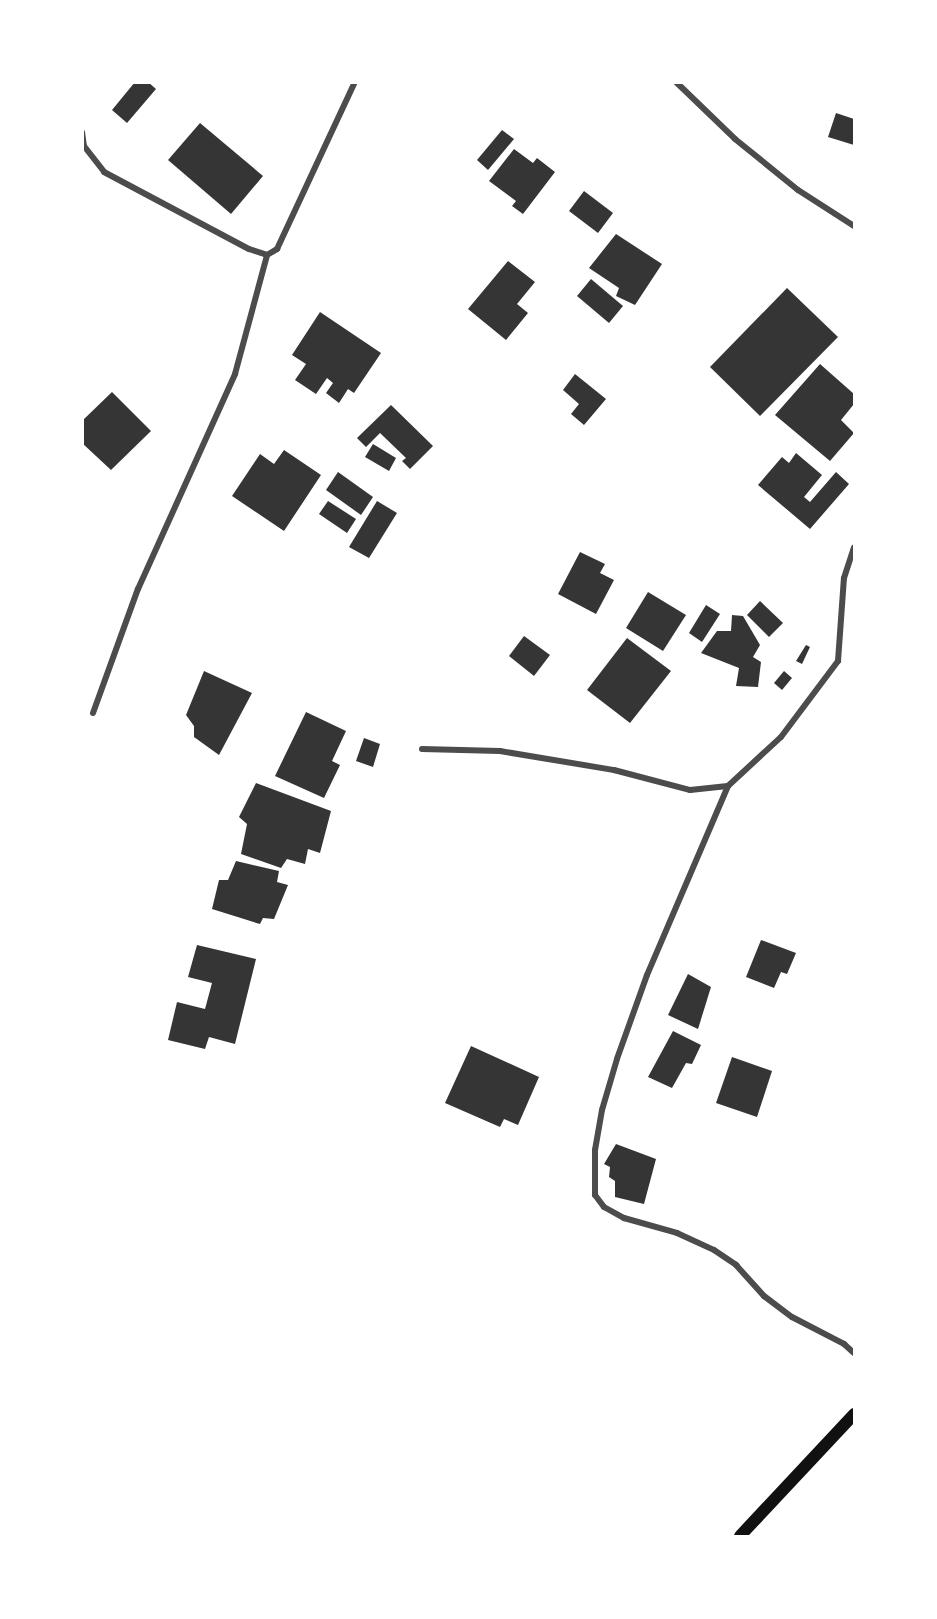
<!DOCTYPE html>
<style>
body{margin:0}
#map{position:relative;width:937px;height:1619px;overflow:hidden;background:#fff;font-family:"Fira Sans",sans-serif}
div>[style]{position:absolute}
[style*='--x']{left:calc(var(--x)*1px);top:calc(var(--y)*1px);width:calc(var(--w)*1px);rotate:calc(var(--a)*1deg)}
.building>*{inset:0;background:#353535}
.minor>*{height:6px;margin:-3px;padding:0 3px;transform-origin:3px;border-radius:3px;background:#4c4c4c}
.secondary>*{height:12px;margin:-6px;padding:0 6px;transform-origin:6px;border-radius:6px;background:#111}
span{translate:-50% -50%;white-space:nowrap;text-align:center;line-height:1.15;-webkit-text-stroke:6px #fff;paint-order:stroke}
.frame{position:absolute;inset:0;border:84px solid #fff;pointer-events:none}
</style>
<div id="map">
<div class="building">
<i style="clip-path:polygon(135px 82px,148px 82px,156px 89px,127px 123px,112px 110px)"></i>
<i style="clip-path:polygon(836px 113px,854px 119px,854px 145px,828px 137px)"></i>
<i style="clip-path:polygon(200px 123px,263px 176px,231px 214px,168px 160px)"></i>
<i style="clip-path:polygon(502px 130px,514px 139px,488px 170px,477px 160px)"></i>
<i style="clip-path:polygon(514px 149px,533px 163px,537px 158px,555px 172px,523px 214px,512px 206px,516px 201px,489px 181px)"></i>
<i style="clip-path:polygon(584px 191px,613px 213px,598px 233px,569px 211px)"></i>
<i style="clip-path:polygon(616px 234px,662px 264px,635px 305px,616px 296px,619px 288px,589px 268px)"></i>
<i style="clip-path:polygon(508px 261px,535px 282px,517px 304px,528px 313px,506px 340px,468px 309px)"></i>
<i style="clip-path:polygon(591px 279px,623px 306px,609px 323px,577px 296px)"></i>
<i style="clip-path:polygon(787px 288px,838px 337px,760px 416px,710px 367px)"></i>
<i style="clip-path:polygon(320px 312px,381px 353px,354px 393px,348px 389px,339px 403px,326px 393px,333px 383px,327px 378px,316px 394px,295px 380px,306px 364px,292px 355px)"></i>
<i style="clip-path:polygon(820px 364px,854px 394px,854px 404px,841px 420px,854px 433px,830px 461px,775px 415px)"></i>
<i style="clip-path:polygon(575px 374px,606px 399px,584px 425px,571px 414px,579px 404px,563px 390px)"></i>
<i style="clip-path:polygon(112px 392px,151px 431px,111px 470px,82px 443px,82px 421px)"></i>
<i style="clip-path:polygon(391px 405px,433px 446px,410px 469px,402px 461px,406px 458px,380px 433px,366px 447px,357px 438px)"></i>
<i style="clip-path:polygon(373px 444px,396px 458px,389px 471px,365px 457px)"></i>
<i style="clip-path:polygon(284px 450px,321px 475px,284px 531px,232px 496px,260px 454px,274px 464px)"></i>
<i style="clip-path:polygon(796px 453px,822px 475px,804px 497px,810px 502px,836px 472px,849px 484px,810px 529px,758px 485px,782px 457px,789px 463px)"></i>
<i style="clip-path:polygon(338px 472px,373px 497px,361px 515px,326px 490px)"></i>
<i style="clip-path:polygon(328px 501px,356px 519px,347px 533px,319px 514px)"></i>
<i style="clip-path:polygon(377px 501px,397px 513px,369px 558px,349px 547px)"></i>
<i style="clip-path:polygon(580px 552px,605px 564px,600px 573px,614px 580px,596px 614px,558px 594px)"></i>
<i style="clip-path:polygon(648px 592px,686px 615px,663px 651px,626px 628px)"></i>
<i style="clip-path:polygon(760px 601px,783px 623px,769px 637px,747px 615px)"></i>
<i style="clip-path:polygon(706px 605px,720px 614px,702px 642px,689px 633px)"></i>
<i style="clip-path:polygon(732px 615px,743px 616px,760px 645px,753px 657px,761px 662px,758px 687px,736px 686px,739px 668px,701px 653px,717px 631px,731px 631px)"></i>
<i style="clip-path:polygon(524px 636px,550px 655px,534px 676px,509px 656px)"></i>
<i style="clip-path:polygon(627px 638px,671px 671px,630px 723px,587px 690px)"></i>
<i style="clip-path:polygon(806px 645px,810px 647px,802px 664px,796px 661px)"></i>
<i style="clip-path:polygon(204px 671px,252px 693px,219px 755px,194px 737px,194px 726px,186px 715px)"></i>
<i style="clip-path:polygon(784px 671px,792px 678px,782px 690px,774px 683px)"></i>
<i style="clip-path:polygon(306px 712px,346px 731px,332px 761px,340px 765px,324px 798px,275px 776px)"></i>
<i style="clip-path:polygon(364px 738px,380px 744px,373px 767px,356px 761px)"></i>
<i style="clip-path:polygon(256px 783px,331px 811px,320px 853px,308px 849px,305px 864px,287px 859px,281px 868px,241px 854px,247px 824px,239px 817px)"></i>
<i style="clip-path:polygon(236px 861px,279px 871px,277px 882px,288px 885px,274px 919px,263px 918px,260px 924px,212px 909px,219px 880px,228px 880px)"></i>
<i style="clip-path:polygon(761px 940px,796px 953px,787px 974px,781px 972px,774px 988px,746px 977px)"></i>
<i style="clip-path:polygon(197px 945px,256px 959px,235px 1044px,209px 1037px,205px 1049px,168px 1040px,177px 1002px,205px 1009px,212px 983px,188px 977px)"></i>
<i style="clip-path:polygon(688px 974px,711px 987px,698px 1029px,668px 1015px)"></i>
<i style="clip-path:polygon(673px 1031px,701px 1045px,692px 1064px,686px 1063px,672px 1088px,648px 1077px)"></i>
<i style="clip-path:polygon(471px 1046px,539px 1077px,518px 1125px,504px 1119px,500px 1127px,445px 1103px)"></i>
<i style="clip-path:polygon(732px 1057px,772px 1071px,757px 1117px,716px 1103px)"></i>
<i style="clip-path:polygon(616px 1144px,656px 1159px,644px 1204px,615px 1197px,615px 1181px,609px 1177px,610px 1167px,604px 1164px)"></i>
</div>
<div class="minor">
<i style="--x:676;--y:82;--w:82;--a:44"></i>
<i style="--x:735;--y:139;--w:81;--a:39"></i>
<i style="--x:798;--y:190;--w:67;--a:32.7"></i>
<i style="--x:82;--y:132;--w:14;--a:82"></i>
<i style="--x:84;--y:146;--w:33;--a:52"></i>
<i style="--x:104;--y:172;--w:164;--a:28"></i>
<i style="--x:249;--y:249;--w:19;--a:18"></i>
<i style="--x:267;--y:255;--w:12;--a:-31"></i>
<i style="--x:277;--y:249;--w:184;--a:-65"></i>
<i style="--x:93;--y:713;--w:132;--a:-70.1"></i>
<i style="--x:138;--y:589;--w:236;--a:-65.7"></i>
<i style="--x:235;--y:374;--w:123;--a:-74.9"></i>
<i style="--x:422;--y:749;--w:78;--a:1.5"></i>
<i style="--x:500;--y:751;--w:116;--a:9.5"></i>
<i style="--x:614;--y:770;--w:79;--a:14.7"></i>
<i style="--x:690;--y:790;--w:38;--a:-6"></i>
<i style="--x:728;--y:786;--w:72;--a:-42.8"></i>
<i style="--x:781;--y:737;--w:95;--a:-53.1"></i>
<i style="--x:838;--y:661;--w:83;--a:-85.9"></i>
<i style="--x:844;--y:578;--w:32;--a:-72"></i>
<i style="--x:728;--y:786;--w:206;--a:113.2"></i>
<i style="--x:647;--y:975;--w:89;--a:109.7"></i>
<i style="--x:617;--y:1059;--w:53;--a:106.4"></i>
<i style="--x:602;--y:1110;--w:41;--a:99.9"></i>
<i style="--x:595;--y:1150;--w:45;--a:90"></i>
<i style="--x:595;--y:1195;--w:15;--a:53"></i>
<i style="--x:604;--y:1207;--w:23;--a:29"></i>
<i style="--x:624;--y:1218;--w:55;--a:15.8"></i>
<i style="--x:677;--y:1233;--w:41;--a:24.7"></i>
<i style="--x:714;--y:1250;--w:27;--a:34"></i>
<i style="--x:736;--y:1265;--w:42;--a:47.9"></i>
<i style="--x:764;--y:1296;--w:35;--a:37"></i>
<i style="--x:792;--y:1317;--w:59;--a:27.4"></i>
<i style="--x:844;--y:1344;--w:13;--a:42"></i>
</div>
<div class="secondary">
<i style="--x:740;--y:1536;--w:167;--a:-46.9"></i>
</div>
<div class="frame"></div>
</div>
